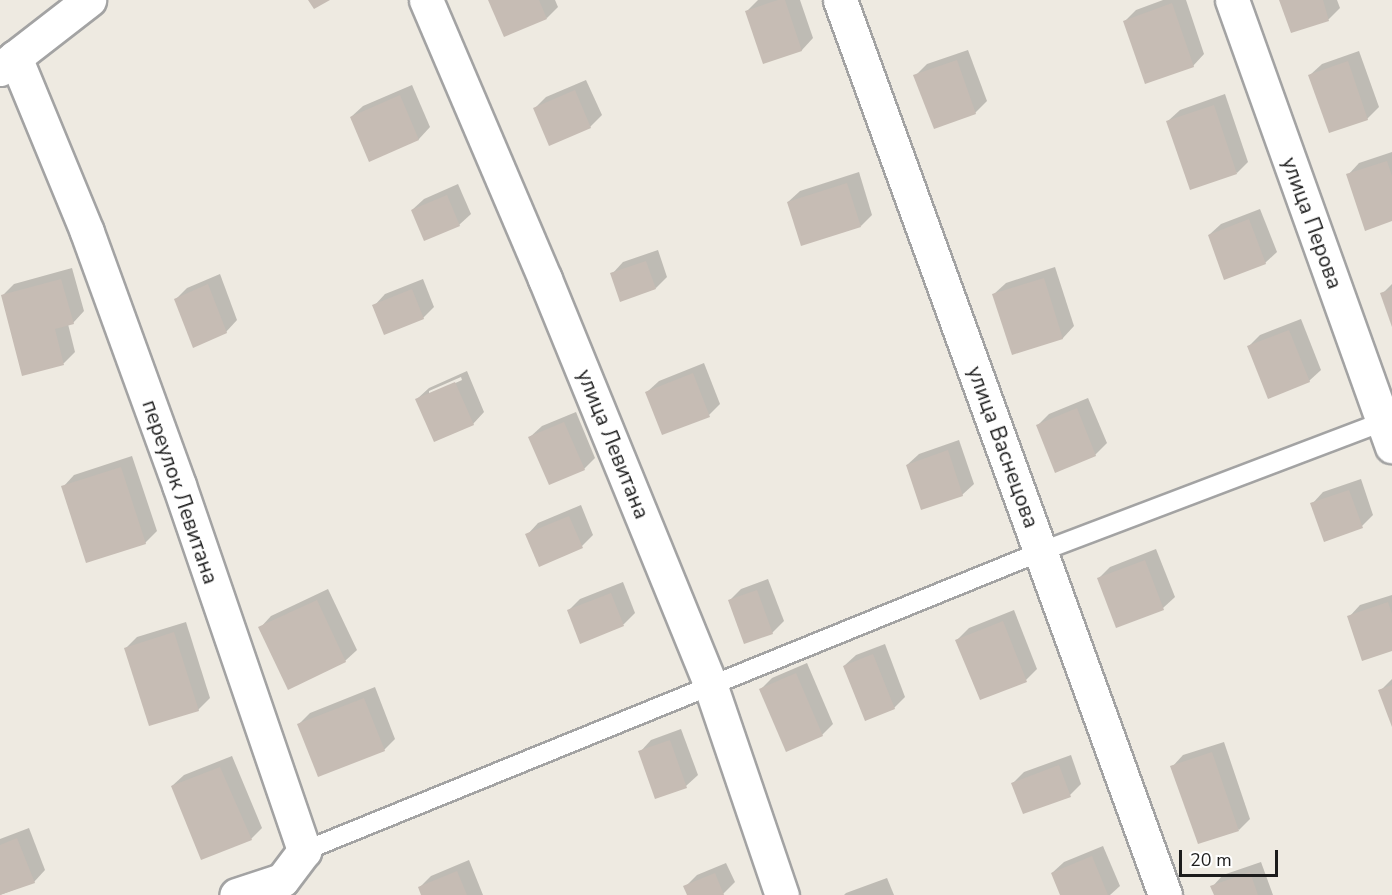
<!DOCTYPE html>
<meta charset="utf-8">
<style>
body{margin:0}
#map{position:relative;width:1392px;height:895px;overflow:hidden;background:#eeeae1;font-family:"Nunito Sans",sans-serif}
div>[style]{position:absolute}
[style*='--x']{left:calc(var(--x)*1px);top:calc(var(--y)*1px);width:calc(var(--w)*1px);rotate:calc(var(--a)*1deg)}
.shadow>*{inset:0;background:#0003}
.building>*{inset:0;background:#c6bcb4}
.roads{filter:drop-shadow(2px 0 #a3a3a3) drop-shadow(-2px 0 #a3a3a3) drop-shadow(0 2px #a3a3a3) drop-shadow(0 -2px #a3a3a3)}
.service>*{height:18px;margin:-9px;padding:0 9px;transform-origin:9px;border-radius:9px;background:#fff}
.minor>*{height:33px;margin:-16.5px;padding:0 16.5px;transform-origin:16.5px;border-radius:16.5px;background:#fff}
span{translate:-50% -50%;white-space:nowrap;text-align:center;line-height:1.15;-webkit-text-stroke:4.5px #fff;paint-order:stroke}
.street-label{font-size:21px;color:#1c1c1c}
.scale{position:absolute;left:1179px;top:850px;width:99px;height:27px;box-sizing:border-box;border:3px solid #1c1c1c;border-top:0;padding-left:8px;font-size:18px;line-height:21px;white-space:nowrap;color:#1c1c1c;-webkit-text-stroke:4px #fff;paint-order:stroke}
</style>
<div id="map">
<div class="shadow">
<i style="clip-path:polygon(490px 0,555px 0,558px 7px,547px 18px)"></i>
<i style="clip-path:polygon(758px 0,800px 0,813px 38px,802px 50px,764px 62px,746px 12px)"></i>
<i style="clip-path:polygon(1163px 0,1186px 0,1204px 54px,1193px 66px,1125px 21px,1136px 10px)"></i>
<i style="clip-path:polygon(1281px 0,1337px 0,1340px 8px,1329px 19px,1292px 31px)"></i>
<i style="clip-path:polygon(968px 50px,987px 101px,975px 113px,915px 76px,927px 64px)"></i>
<i style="clip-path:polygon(1359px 51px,1379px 107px,1367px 119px,1310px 75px,1322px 64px)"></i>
<i style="clip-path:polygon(586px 80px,602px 115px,590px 127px,535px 108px,546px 97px)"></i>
<i style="clip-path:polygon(412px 85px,430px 127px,419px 139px,370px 160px,351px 117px,363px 106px)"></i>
<i style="clip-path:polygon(1225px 94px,1248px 162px,1237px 173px,1168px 121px,1180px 110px)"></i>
<i style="clip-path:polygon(1392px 152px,1392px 220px,1348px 175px,1359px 163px)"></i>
<i style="clip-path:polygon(859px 172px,872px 215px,861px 226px,788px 202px,800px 191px)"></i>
<i style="clip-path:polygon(458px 184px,471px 214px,459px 225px,412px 210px,424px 199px)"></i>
<i style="clip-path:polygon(1260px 209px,1277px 252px,1265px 263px,1209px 235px,1221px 224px)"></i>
<i style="clip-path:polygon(658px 250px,667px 277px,656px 288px,612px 274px,623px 262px)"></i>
<i style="clip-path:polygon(1055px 267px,1074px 326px,1063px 338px,1013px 353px,994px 294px,1006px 283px)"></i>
<i style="clip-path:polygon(72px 268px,84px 311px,73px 323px,68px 324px,75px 352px,64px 363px,23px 374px,2px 296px,14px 284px)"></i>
<i style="clip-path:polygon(220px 274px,237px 320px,226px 332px,175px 300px,187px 288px)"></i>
<i style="clip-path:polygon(423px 279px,434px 307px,423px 318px,374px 306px,385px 294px)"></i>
<i style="clip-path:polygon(1392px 284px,1392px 323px,1382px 294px)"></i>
<i style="clip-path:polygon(1301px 319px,1321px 370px,1309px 381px,1249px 346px,1260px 335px)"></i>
<i style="clip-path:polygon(704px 363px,720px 404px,709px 415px,647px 392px,659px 381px)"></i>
<i style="clip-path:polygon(evenodd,467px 371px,484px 412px,473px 424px,417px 399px,429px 388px,467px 371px,461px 377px,462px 380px,429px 395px,429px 391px,461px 377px)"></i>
<i style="clip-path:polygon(1088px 398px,1107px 443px,1095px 455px,1037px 426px,1049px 414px)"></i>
<i style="clip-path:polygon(576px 412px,595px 458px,584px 469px,530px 437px,542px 426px)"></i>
<i style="clip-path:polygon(959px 440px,974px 484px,962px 495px,907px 465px,919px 454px)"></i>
<i style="clip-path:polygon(132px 456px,157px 531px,145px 543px,63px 487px,74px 475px)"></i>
<i style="clip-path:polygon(1361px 479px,1373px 515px,1362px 526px,1312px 504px,1323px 492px)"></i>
<i style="clip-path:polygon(581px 505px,593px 535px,582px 546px,527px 535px,538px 523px)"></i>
<i style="clip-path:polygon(1156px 549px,1175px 597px,1163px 608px,1099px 578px,1110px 567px)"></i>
<i style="clip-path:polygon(768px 579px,784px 621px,772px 633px,729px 601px,741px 589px)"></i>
<i style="clip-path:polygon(623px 582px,635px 613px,624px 624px,581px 642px,568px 611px,580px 599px)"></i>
<i style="clip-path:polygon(328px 589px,357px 650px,345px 661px,260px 628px,271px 616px)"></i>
<i style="clip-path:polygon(1392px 595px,1392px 649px,1349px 617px,1360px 605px)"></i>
<i style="clip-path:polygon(1014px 610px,1037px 669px,1026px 680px,957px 640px,969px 628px)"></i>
<i style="clip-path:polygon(186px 622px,210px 698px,198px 710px,126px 648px,137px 637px)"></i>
<i style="clip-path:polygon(885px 644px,905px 697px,894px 708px,844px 666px,856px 655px)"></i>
<i style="clip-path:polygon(807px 663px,833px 724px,822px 735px,761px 689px,772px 678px)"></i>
<i style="clip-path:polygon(1392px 679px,1392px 724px,1380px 691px)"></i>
<i style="clip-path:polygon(375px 687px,395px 739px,384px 750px,299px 724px,310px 713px)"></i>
<i style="clip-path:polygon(681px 729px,698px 775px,686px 786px,640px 752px,651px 740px)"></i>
<i style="clip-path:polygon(1224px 742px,1250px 819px,1239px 830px,1172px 767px,1183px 755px)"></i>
<i style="clip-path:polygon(1071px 755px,1081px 784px,1070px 795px,1013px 783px,1024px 772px)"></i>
<i style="clip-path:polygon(232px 756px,262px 828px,251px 839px,172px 786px,184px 775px)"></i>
<i style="clip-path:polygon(29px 828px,45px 870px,34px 882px,0 895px,0 839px)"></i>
<i style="clip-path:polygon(1103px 846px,1120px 886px,1110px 895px,1061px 895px,1052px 873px,1064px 862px)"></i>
<i style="clip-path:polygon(469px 860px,483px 895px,423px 895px,420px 887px,431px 876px)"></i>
<i style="clip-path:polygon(1261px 862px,1273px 895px,1215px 895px,1212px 887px,1223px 875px)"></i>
<i style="clip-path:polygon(726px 863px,735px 882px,723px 894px,689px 895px,685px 887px,697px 875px)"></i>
<i style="clip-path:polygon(887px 878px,894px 895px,844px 895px,846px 893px)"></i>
</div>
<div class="building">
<i style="clip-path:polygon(308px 0,330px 0,314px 9px)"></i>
<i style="clip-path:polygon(488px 0,539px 0,547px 19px,504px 37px)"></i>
<i style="clip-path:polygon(778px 0,785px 0,802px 51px,763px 64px,745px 11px)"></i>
<i style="clip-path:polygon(1279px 0,1323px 0,1329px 21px,1291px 33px)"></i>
<i style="clip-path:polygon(1172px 3px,1194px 67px,1145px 84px,1123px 21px)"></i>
<i style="clip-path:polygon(957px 60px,976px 114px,934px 129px,913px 75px)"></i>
<i style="clip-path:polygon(1348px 61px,1368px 120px,1329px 133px,1308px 75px)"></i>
<i style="clip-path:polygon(575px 90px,591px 128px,549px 146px,533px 108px)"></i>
<i style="clip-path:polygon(400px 95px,419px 140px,369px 162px,350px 117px)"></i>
<i style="clip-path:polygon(1214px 105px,1237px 174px,1190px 190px,1166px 121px)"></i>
<i style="clip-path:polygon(1387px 161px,1392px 176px,1392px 221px,1365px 231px,1346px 174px)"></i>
<i style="clip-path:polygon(847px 183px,861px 227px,801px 246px,787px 202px)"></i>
<i style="clip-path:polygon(447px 195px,460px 226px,424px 241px,411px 210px)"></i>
<i style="clip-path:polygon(1249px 219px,1266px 264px,1224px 280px,1208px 235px)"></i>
<i style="clip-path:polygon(646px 261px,656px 289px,620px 302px,610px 273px)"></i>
<i style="clip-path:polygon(1044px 278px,1063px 339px,1012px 355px,992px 294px)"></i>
<i style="clip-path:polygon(61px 279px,74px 324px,55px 329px,64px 365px,22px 376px,1px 295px)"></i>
<i style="clip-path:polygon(208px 284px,227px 333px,193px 348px,174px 299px)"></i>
<i style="clip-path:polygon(412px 289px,424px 319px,384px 335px,372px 305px)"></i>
<i style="clip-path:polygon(1392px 289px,1392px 327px,1380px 293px)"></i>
<i style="clip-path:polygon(1289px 330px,1310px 382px,1268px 399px,1247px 346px)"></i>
<i style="clip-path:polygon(693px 373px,710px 417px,662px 435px,645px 392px)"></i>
<i style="clip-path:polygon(455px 382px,474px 425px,434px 442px,415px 399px)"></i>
<i style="clip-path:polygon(1077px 408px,1096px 456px,1055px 473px,1036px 425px)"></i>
<i style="clip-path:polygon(564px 422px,585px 470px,549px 485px,528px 437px)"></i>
<i style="clip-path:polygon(948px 450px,963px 496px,921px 510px,906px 465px)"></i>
<i style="clip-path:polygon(121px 467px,146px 544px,86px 563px,61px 486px)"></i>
<i style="clip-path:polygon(1349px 490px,1363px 528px,1324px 542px,1310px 503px)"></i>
<i style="clip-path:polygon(569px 516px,583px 548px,539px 567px,525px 534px)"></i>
<i style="clip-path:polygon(1145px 560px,1164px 610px,1116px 628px,1097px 578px)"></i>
<i style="clip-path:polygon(757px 590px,773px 634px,744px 644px,728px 600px)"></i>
<i style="clip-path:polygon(611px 593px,624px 626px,580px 644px,567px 610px)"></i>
<i style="clip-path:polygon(317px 600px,346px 662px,288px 690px,258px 627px)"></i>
<i style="clip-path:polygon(1388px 602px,1392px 614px,1392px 651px,1362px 661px,1347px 616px)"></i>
<i style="clip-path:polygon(1003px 621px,1027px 682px,980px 700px,955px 640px)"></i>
<i style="clip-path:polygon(174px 632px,199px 711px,149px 726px,124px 648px)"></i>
<i style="clip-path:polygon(873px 654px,895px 709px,865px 721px,843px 666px)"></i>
<i style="clip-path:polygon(796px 673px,823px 736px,786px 752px,759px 689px)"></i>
<i style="clip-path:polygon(1392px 685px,1392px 727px,1378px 690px)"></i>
<i style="clip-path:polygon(364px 698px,385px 751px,318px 777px,297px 724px)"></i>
<i style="clip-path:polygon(670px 740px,687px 788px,655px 799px,638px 751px)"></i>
<i style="clip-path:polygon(1212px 752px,1239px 831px,1198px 844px,1170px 766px)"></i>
<i style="clip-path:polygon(1059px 765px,1071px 797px,1023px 814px,1011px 783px)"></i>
<i style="clip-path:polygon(220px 767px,252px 840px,201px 860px,171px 786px)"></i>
<i style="clip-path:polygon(17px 838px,35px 883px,0 895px,0 845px)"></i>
<i style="clip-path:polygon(1092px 856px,1108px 895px,1060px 895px,1051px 873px)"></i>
<i style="clip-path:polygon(457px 871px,467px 895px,421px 895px,418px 887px)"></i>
<i style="clip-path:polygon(1250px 872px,1258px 895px,1214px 895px,1210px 886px)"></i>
<i style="clip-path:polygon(715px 873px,724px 895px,687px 895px,683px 886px)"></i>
</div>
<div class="roads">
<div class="service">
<i style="--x:304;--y:851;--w:794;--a:-22.11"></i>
<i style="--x:1040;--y:552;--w:367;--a:-20.8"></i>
</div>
<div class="minor">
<i style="--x:426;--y:0;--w:303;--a:66.9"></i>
<i style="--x:545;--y:279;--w:437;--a:67.8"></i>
<i style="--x:710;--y:684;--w:223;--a:71.2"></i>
<i style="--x:840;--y:0;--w:952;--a:70.04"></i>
<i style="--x:1232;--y:0;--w:474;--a:70.3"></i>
<i style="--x:15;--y:57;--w:189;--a:67.6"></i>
<i style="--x:87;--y:232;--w:269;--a:70"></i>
<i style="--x:179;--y:485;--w:387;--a:71.1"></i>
<i style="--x:304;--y:851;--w:36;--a:127"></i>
<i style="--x:282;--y:880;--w:48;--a:161.9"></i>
<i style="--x:0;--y:69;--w:113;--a:-37.8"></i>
</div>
</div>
<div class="street-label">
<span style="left:1312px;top:223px;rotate:70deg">улица Перова</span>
<span style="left:613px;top:444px;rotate:68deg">улица Левитана</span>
<span style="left:1003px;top:447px;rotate:70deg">улица Васнецова</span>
<span style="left:180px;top:492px;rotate:71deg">переулок Левитана</span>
</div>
<div class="scale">20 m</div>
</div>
